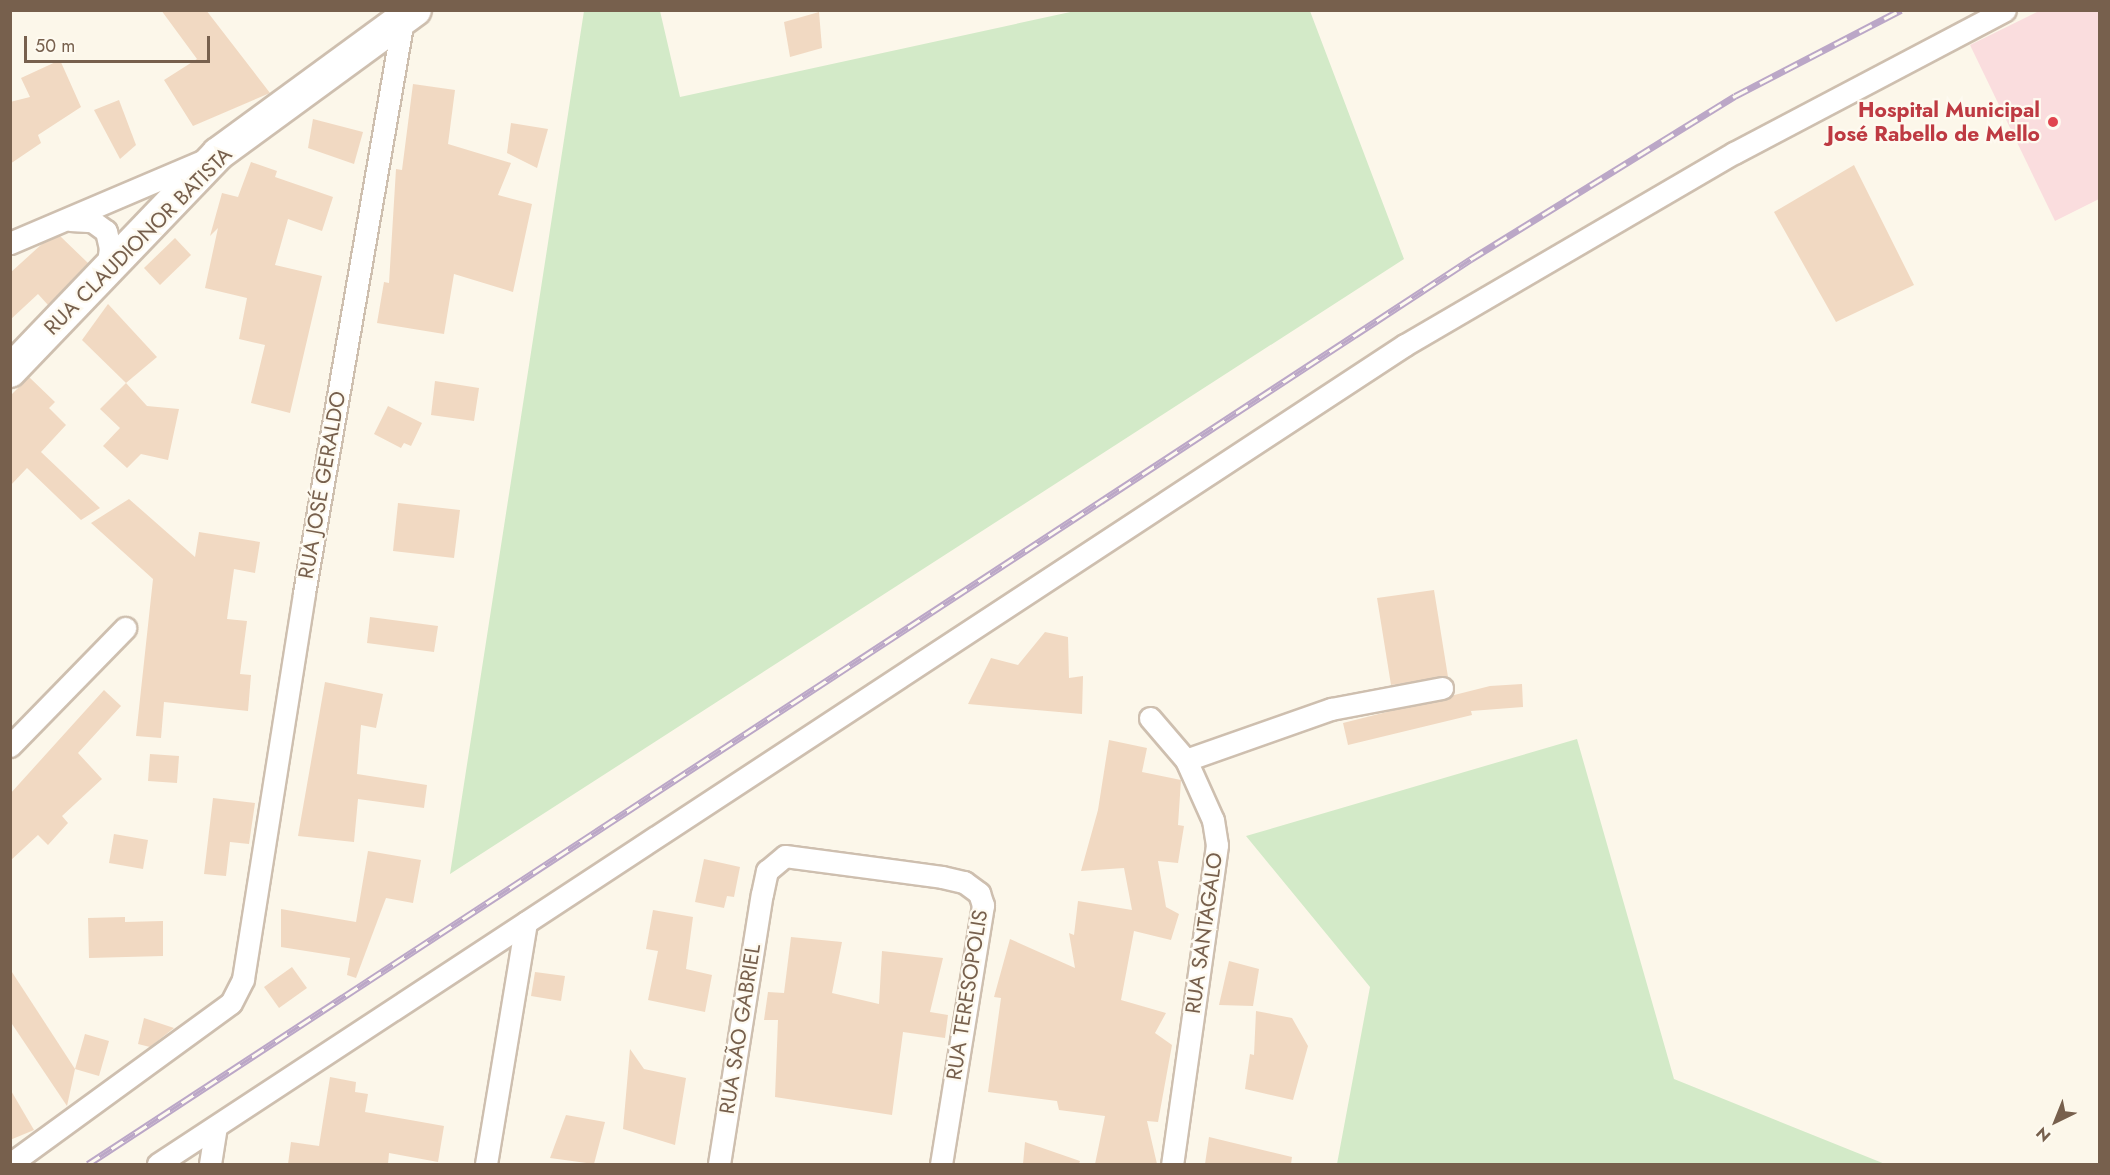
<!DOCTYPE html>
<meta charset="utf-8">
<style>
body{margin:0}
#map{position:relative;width:2110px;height:1175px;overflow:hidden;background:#fcf7ea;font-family:Jost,sans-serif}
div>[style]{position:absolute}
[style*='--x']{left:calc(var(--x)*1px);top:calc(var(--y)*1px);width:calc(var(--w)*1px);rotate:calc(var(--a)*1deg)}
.medical>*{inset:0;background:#faddde}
.green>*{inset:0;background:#d3eac8}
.building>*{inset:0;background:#f1d9c2}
.roads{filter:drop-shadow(2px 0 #cebfaf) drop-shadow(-2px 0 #cebfaf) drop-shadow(0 2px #cebfaf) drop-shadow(0 -2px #cebfaf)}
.street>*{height:21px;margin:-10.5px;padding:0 10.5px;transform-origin:10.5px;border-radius:10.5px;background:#fff}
.secondary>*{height:32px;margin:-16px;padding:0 16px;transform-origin:16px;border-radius:16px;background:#fff}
.rail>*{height:7px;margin-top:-3.5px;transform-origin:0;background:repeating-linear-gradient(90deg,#fefaf0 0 14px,#bba7c7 0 28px);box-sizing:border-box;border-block:2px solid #bba7c7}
.dots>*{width:16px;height:16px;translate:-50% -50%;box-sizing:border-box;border:3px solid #fefaf0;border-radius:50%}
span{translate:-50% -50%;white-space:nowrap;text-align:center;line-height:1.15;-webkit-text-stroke:4.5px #fefaf0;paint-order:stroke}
.health-label{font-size:21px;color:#be3a42;font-weight:700}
.right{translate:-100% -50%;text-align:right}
.street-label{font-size:21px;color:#77604d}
.frame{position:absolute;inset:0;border:12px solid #77604d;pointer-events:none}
.north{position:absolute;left:2026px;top:1091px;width:60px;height:60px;-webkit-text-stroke:4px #fefaf0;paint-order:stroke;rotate:223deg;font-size:16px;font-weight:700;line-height:24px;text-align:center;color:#77604d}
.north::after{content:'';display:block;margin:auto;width:21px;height:27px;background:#77604d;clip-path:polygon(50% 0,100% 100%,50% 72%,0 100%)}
.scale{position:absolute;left:24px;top:36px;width:186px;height:27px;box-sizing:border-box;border:3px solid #77604d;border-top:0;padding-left:8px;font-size:18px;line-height:21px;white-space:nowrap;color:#77604d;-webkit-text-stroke:4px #fefaf0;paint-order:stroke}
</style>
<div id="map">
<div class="medical">
<i style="clip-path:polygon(2041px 10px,2099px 11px,2099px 199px,2055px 221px,1970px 45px)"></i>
</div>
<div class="green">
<i style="clip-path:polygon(584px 11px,660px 11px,680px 97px,1075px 11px,1310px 11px,1404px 259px,450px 874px)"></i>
<i style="clip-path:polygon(1577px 739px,1674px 1079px,1885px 1164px,1337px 1164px,1370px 987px,1246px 836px)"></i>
</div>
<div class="building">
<i style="clip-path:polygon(161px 10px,206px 10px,270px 93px,193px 126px,164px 80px,197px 59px)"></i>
<i style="clip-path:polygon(819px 12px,822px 48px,790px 57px,784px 22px)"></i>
<i style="clip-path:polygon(60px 60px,81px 107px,38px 135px,41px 143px,10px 164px,10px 102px,30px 97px,21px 78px)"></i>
<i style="clip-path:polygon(413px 84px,455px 90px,448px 144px,511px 163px,498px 195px,532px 204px,513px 292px,454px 274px,444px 334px,377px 323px,384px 282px,389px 283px,396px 169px,402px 170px)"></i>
<i style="clip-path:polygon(119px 100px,136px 145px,120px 159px,94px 110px)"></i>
<i style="clip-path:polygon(313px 119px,363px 132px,354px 164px,308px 148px)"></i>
<i style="clip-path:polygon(511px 123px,548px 129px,537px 168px,507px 153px)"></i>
<i style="clip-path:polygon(251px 162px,277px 171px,275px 177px,333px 197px,322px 231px,288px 219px,275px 265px,322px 276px,290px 413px,251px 403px,265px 345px,239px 339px,247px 298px,205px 288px,218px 228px,210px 236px,222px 193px,238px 197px)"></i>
<i style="clip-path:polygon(1854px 165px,1914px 285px,1836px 322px,1774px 212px)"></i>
<i style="clip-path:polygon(60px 236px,88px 263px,48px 305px,38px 294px,10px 320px,10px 273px,43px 243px)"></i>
<i style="clip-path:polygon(175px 238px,191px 255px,160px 285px,144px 268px)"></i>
<i style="clip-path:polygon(108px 304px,157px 357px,126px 383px,82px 340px)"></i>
<i style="clip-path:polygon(29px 377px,55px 402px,49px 408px,66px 425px,41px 452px,100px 508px,81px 520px,27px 468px,10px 486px,10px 396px)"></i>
<i style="clip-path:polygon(435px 381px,479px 388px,474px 421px,431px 415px)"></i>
<i style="clip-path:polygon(126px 383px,147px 406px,179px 409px,168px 460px,141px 454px,127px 468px,103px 446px,120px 428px,100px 409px)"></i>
<i style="clip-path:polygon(388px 406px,422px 423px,411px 446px,404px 443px,401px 448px,374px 434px)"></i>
<i style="clip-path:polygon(129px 499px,195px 557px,199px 532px,260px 542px,255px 573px,234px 569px,227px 619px,247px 621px,240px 674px,251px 675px,248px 711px,164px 702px,161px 738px,136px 736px,153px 579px,91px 523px)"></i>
<i style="clip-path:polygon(398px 503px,460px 510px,454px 558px,393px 551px)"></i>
<i style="clip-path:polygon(1434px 590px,1448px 677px,1391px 685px,1377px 598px)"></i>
<i style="clip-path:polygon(370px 617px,438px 626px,434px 652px,367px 643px)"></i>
<i style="clip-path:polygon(1045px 632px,1068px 637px,1069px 678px,1083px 676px,1082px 714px,968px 704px,991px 658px,1018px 665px)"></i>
<i style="clip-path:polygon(325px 682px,383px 694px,376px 728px,361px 725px,357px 774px,427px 785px,424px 808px,358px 799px,354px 842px,298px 836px)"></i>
<i style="clip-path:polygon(1522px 684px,1523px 707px,1471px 711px,1472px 715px,1348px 745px,1343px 723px,1490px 686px)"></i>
<i style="clip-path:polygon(104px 690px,121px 706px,78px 753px,102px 779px,62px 816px,68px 823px,48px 845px,38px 835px,10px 861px,10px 794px)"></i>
<i style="clip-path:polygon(1109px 740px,1147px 748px,1142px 772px,1181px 780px,1178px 825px,1184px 826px,1178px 863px,1158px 861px,1166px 907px,1179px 914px,1171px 940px,1134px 931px,1121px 1000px,1166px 1013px,1155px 1033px,1172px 1045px,1158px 1122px,1147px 1121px,1157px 1164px,1095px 1164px,1105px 1116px,1059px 1110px,1057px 1101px,988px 1092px,1001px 998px,994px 997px,1010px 939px,1075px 968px,1069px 933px,1074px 935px,1078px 901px,1132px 910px,1124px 868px,1081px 871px,1098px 810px)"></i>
<i style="clip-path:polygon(150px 754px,179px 756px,177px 783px,148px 781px)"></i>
<i style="clip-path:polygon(213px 798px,255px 803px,249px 844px,230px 842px,226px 876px,204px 874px)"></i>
<i style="clip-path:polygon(114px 834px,148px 840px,143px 869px,109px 863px)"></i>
<i style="clip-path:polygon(368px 851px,421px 860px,413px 903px,386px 898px,356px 978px,347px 975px,350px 958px,281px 947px,281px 909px,356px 922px)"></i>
<i style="clip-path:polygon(704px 859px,740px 867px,734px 897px,727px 896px,724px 908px,695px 902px)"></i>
<i style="clip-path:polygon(653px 910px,693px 917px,686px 969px,712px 975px,705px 1012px,648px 1000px,658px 951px,646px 949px)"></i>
<i style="clip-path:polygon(125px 917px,125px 922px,163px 921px,163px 956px,89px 958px,88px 918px)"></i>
<i style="clip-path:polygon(791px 937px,842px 942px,832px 993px,879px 1004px,882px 951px,943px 958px,930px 1012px,948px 1015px,945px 1038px,903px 1032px,892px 1115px,775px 1097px,778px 1020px,764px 1020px,768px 992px,784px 993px)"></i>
<i style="clip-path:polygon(1229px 961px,1259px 969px,1253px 1006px,1219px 1005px)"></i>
<i style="clip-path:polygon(292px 967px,307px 988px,279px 1008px,264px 987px)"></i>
<i style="clip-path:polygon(10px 969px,75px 1069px,67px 1106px,10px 1021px)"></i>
<i style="clip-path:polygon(535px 972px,565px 976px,561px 1001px,531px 996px)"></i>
<i style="clip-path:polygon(1256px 1011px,1292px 1018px,1308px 1046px,1293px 1100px,1245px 1089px,1250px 1054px,1254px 1055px)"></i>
<i style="clip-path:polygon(144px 1018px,174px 1028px,150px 1047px,138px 1044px)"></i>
<i style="clip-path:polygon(85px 1034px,109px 1041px,99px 1076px,75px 1069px)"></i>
<i style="clip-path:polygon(630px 1049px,644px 1069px,686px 1078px,675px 1145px,623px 1129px)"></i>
<i style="clip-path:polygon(330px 1077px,356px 1082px,355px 1092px,368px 1094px,365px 1112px,444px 1126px,438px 1162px,389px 1153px,388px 1164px,288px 1164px,291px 1142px,319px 1146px)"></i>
<i style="clip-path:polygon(10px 1089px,34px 1130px,10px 1140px)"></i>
<i style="clip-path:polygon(566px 1115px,605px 1122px,594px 1164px,550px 1158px)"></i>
<i style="clip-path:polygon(1209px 1137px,1292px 1157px,1291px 1164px,1205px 1164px)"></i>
<i style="clip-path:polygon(1025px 1142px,1080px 1161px,1079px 1164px,1023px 1164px)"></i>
</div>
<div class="roads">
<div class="street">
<i style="--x:70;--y:220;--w:22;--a:3"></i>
<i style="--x:92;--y:221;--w:17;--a:36"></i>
<i style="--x:106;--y:231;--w:17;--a:77"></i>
<i style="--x:110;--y:248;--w:22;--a:98"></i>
<i style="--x:10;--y:243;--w:214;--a:-23.1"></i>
<i style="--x:1150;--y:718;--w:55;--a:49.4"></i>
<i style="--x:1186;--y:760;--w:66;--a:65.8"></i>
<i style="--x:1213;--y:820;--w:25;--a:81"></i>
<i style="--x:1217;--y:845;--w:322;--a:98"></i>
<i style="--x:10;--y:746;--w:165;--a:-45.7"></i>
<i style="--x:1186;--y:760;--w:154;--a:-19.4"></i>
<i style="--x:1331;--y:709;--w:113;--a:-10.7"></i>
<i style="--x:10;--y:1164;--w:273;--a:-36.1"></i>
<i style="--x:231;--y:1003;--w:27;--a:-63"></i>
<i style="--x:243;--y:979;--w:391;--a:-81"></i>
<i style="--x:304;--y:593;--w:582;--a:-80.21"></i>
<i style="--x:158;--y:1164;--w:1492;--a:-33.3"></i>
<i style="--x:1405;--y:345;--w:381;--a:-30.3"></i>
<i style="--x:1734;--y:153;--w:306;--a:-27.8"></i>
<i style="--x:210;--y:1164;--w:36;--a:-81"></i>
<i style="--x:486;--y:1164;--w:245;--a:-80.6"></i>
<i style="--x:719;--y:1164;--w:273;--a:-81"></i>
<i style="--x:762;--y:894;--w:24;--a:-78"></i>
<i style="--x:767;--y:871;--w:23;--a:-40"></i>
<i style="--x:785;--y:856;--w:158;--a:7.6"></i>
<i style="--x:942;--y:877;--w:23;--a:13"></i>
<i style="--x:964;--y:882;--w:19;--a:36"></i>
<i style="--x:979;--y:893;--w:13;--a:72"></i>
<i style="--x:983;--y:905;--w:262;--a:99.2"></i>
</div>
<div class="secondary">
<i style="--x:10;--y:371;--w:301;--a:-46.2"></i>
<i style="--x:218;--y:154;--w:244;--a:-36.2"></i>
</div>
</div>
<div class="rail">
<i style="--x:88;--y:1164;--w:1653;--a:-33.2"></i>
<i style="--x:1471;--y:259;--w:310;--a:-31.7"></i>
<i style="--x:1735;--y:96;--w:187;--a:-27.4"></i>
</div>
<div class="dots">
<i style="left:2053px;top:122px;background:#e0444e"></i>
</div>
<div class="health-label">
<span class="right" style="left:2040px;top:122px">Hospital Municipal<br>José Rabello de Mello</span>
</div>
<div class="street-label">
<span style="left:138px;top:241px;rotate:-45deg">RUA CLAUDIONOR BATISTA</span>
<span style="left:322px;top:485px;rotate:-80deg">RUA JOSÉ GERALDO</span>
<span style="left:1204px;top:933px;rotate:-82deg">RUA SANTAGALO</span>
<span style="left:967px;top:995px;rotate:-81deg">RUA TERESOPOLIS</span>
<span style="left:740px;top:1029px;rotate:-81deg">RUA SÃO GABRIEL</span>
</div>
<div class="frame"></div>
<div class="north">N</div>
<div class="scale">50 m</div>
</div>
